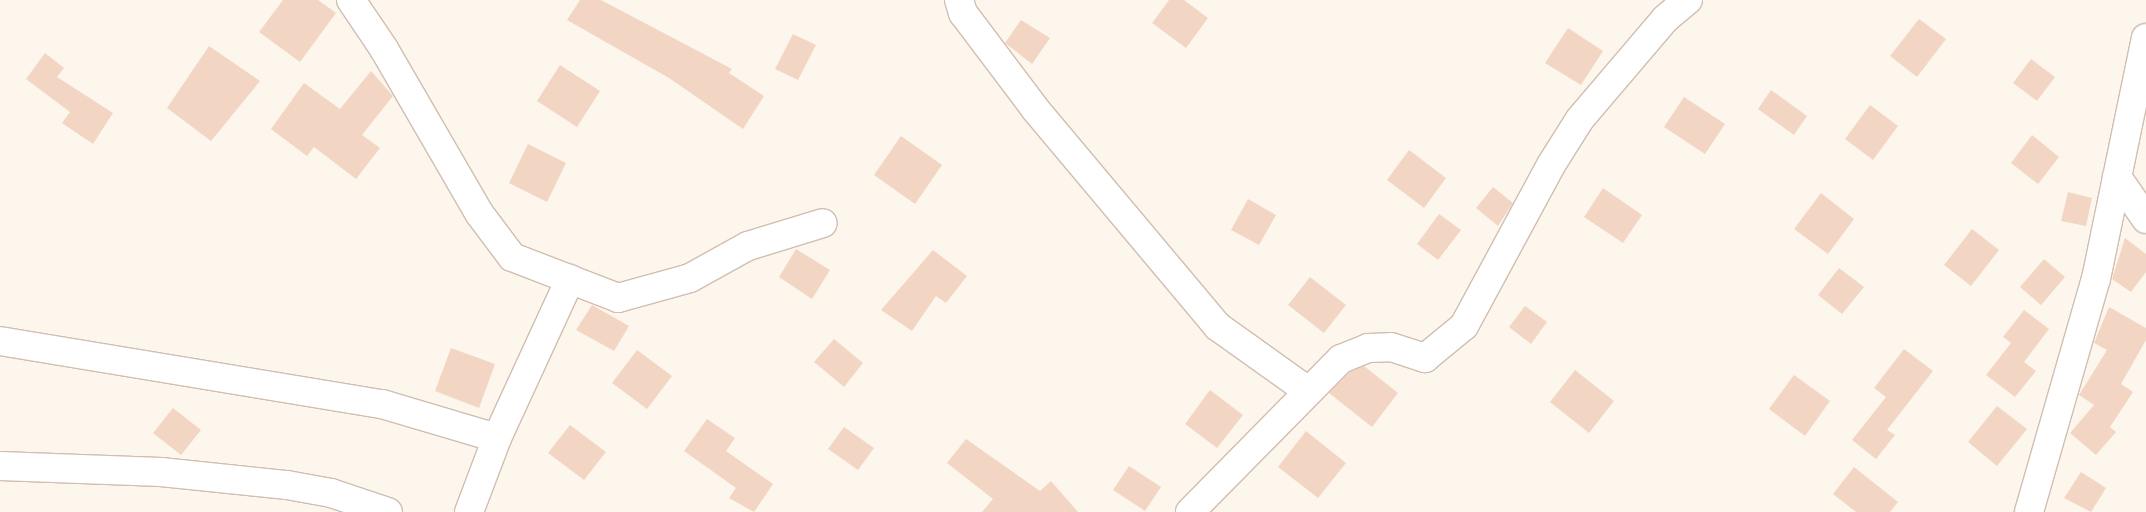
<!DOCTYPE html>
<style>
body{margin:0}
#map{position:relative;width:2146px;height:512px;overflow:hidden;background:#fdf6ec;font-family:"Work Sans",sans-serif}
div>[style]{position:absolute}
[style*='--x']{left:calc(var(--x)*1px);top:calc(var(--y)*1px);width:calc(var(--w)*1px);rotate:calc(var(--a)*1deg)}
.building>*{inset:0;background:#f3d5c3}
.roads{filter:drop-shadow(1px 0 #d1beb0) drop-shadow(-1px 0 #d1beb0) drop-shadow(0 1px #d1beb0) drop-shadow(0 -1px #d1beb0)}
.minor>*{height:28px;margin:-14px;padding:0 14px;transform-origin:14px;border-radius:14px;background:#fff}
span{translate:-50% -50%;white-space:nowrap;text-align:center;line-height:1.15;-webkit-text-stroke:4px #fffaf3;paint-order:stroke}
</style>
<div id="map">
<div class="building">
<i style="clip-path:polygon(283px 0,318px 0,336px 13px,300px 62px,259px 32px)"></i>
<i style="clip-path:polygon(580px 0,601px 0,732px 69px,729px 73px,764px 96px,743px 129px,669px 78px,567px 20px)"></i>
<i style="clip-path:polygon(1169px 0,1184px 0,1208px 18px,1186px 48px,1152px 23px)"></i>
<i style="clip-path:polygon(1919px 19px,1946px 39px,1917px 77px,1890px 56px)"></i>
<i style="clip-path:polygon(1021px 20px,1050px 38px,1032px 64px,1005px 43px)"></i>
<i style="clip-path:polygon(1568px 28px,1603px 51px,1581px 85px,1545px 63px)"></i>
<i style="clip-path:polygon(793px 34px,816px 45px,798px 80px,775px 69px)"></i>
<i style="clip-path:polygon(209px 46px,260px 81px,211px 141px,167px 108px)"></i>
<i style="clip-path:polygon(45px 53px,64px 68px,57px 77px,113px 113px,93px 144px,62px 123px,70px 112px,26px 79px)"></i>
<i style="clip-path:polygon(2031px 59px,2055px 77px,2037px 101px,2013px 83px)"></i>
<i style="clip-path:polygon(560px 65px,600px 91px,577px 127px,537px 101px)"></i>
<i style="clip-path:polygon(371px 71px,393px 96px,362px 135px,380px 148px,356px 179px,314px 147px,307px 156px,271px 129px,304px 83px,340px 109px)"></i>
<i style="clip-path:polygon(1771px 90px,1807px 116px,1794px 135px,1758px 109px)"></i>
<i style="clip-path:polygon(1684px 97px,1725px 124px,1705px 154px,1664px 127px)"></i>
<i style="clip-path:polygon(1870px 105px,1898px 126px,1873px 160px,1845px 139px)"></i>
<i style="clip-path:polygon(2032px 135px,2059px 157px,2038px 184px,2011px 163px)"></i>
<i style="clip-path:polygon(901px 136px,942px 165px,915px 204px,874px 175px)"></i>
<i style="clip-path:polygon(528px 144px,566px 163px,547px 202px,509px 183px)"></i>
<i style="clip-path:polygon(1409px 150px,1446px 178px,1424px 208px,1387px 180px)"></i>
<i style="clip-path:polygon(1493px 187px,1513px 203px,1498px 226px,1476px 208px)"></i>
<i style="clip-path:polygon(1603px 188px,1642px 215px,1623px 243px,1584px 217px)"></i>
<i style="clip-path:polygon(2068px 192px,2092px 198px,2086px 226px,2061px 221px)"></i>
<i style="clip-path:polygon(1821px 193px,1854px 219px,1828px 254px,1794px 229px)"></i>
<i style="clip-path:polygon(1248px 199px,1276px 215px,1259px 245px,1231px 230px)"></i>
<i style="clip-path:polygon(1439px 214px,1461px 230px,1438px 260px,1417px 244px)"></i>
<i style="clip-path:polygon(1972px 229px,1999px 250px,1971px 286px,1944px 265px)"></i>
<i style="clip-path:polygon(2125px 238px,2146px 254px,2146px 272px,2131px 292px,2112px 279px)"></i>
<i style="clip-path:polygon(796px 249px,830px 270px,812px 299px,779px 277px)"></i>
<i style="clip-path:polygon(933px 250px,967px 276px,946px 303px,936px 296px,912px 331px,881px 310px)"></i>
<i style="clip-path:polygon(2044px 259px,2065px 277px,2041px 305px,2020px 287px)"></i>
<i style="clip-path:polygon(1839px 268px,1864px 287px,1842px 314px,1818px 295px)"></i>
<i style="clip-path:polygon(1310px 277px,1346px 305px,1324px 333px,1288px 305px)"></i>
<i style="clip-path:polygon(592px 305px,629px 326px,614px 351px,576px 330px)"></i>
<i style="clip-path:polygon(1525px 306px,1547px 322px,1531px 344px,1509px 327px)"></i>
<i style="clip-path:polygon(2109px 307px,2146px 328px,2146px 340px,2121px 384px,2133px 392px,2110px 427px,2116px 432px,2096px 455px,2070px 433px,2094px 405px,2079px 395px,2107px 350px,2094px 343px)"></i>
<i style="clip-path:polygon(2024px 310px,2049px 329px,2024px 362px,2036px 371px,2015px 397px,1986px 375px,2011px 343px,2003px 337px)"></i>
<i style="clip-path:polygon(834px 339px,863px 363px,844px 387px,814px 362px)"></i>
<i style="clip-path:polygon(451px 348px,495px 364px,479px 408px,435px 391px)"></i>
<i style="clip-path:polygon(1904px 349px,1933px 371px,1887px 430px,1895px 435px,1876px 459px,1852px 440px,1886px 397px,1874px 388px)"></i>
<i style="clip-path:polygon(637px 350px,672px 376px,647px 409px,612px 383px)"></i>
<i style="clip-path:polygon(1364px 366px,1398px 393px,1372px 427px,1329px 393px,1350px 372px)"></i>
<i style="clip-path:polygon(1575px 370px,1614px 401px,1589px 433px,1550px 402px)"></i>
<i style="clip-path:polygon(1794px 375px,1830px 401px,1805px 436px,1769px 409px)"></i>
<i style="clip-path:polygon(1210px 390px,1243px 415px,1217px 448px,1185px 424px)"></i>
<i style="clip-path:polygon(1997px 406px,2027px 429px,1997px 466px,1968px 442px)"></i>
<i style="clip-path:polygon(173px 408px,201px 430px,181px 455px,153px 433px)"></i>
<i style="clip-path:polygon(707px 419px,735px 438px,726px 451px,773px 484px,754px 512px,729px 498px,736px 488px,684px 451px)"></i>
<i style="clip-path:polygon(570px 425px,606px 452px,584px 480px,548px 453px)"></i>
<i style="clip-path:polygon(844px 427px,874px 448px,858px 470px,828px 449px)"></i>
<i style="clip-path:polygon(1306px 431px,1346px 463px,1318px 498px,1278px 467px)"></i>
<i style="clip-path:polygon(966px 439px,1040px 491px,1051px 481px,1078px 512px,982px 512px,993px 499px,947px 463px)"></i>
<i style="clip-path:polygon(1129px 466px,1161px 487px,1145px 511px,1113px 490px)"></i>
<i style="clip-path:polygon(1854px 467px,1898px 502px,1890px 512px,1856px 512px,1833px 494px)"></i>
<i style="clip-path:polygon(2081px 472px,2106px 488px,2091px 512px,2064px 498px)"></i>
</div>
<div class="roads">
<div class="minor">
<i style="--x:351;--y:0;--w:59;--a:56"></i>
<i style="--x:384;--y:49;--w:190;--a:59.9"></i>
<i style="--x:479;--y:213;--w:55;--a:53.1"></i>
<i style="--x:512;--y:257;--w:114;--a:21.1"></i>
<i style="--x:618;--y:298;--w:75;--a:-15.5"></i>
<i style="--x:690;--y:278;--w:66;--a:-28.9"></i>
<i style="--x:748;--y:246;--w:78;--a:-17"></i>
<i style="--x:959;--y:0;--w:14;--a:73"></i>
<i style="--x:963;--y:13;--w:121;--a:53"></i>
<i style="--x:1036;--y:110;--w:282;--a:50"></i>
<i style="--x:1217;--y:326;--w:112;--a:35.5"></i>
<i style="--x:2117;--y:177;--w:51;--a:55.4"></i>
<i style="--x:0;--y:341;--w:387;--a:9.4"></i>
<i style="--x:382;--y:404;--w:120;--a:16.5"></i>
<i style="--x:497;--y:438;--w:79;--a:110.7"></i>
<i style="--x:497;--y:438;--w:175;--a:-65.3"></i>
<i style="--x:0;--y:466;--w:161;--a:2.1"></i>
<i style="--x:161;--y:472;--w:127;--a:5.9"></i>
<i style="--x:287;--y:485;--w:45;--a:10.3"></i>
<i style="--x:331;--y:493;--w:60;--a:18.4"></i>
<i style="--x:1190;--y:512;--w:215;--a:-45.4"></i>
<i style="--x:1341;--y:359;--w:29;--a:-22"></i>
<i style="--x:1368;--y:348;--w:23;--a:-2"></i>
<i style="--x:1391;--y:347;--w:36;--a:18"></i>
<i style="--x:1425;--y:358;--w:50;--a:-39.4"></i>
<i style="--x:1464;--y:326;--w:183;--a:-61.6"></i>
<i style="--x:1551;--y:165;--w:54;--a:-57.8"></i>
<i style="--x:1580;--y:119;--w:131;--a:-49.6"></i>
<i style="--x:1665;--y:19;--w:30;--a:-40"></i>
<i style="--x:2029;--y:512;--w:242;--a:-74"></i>
<i style="--x:2096;--y:279;--w:246;--a:-78.3"></i>
</div>
</div>
</div>
